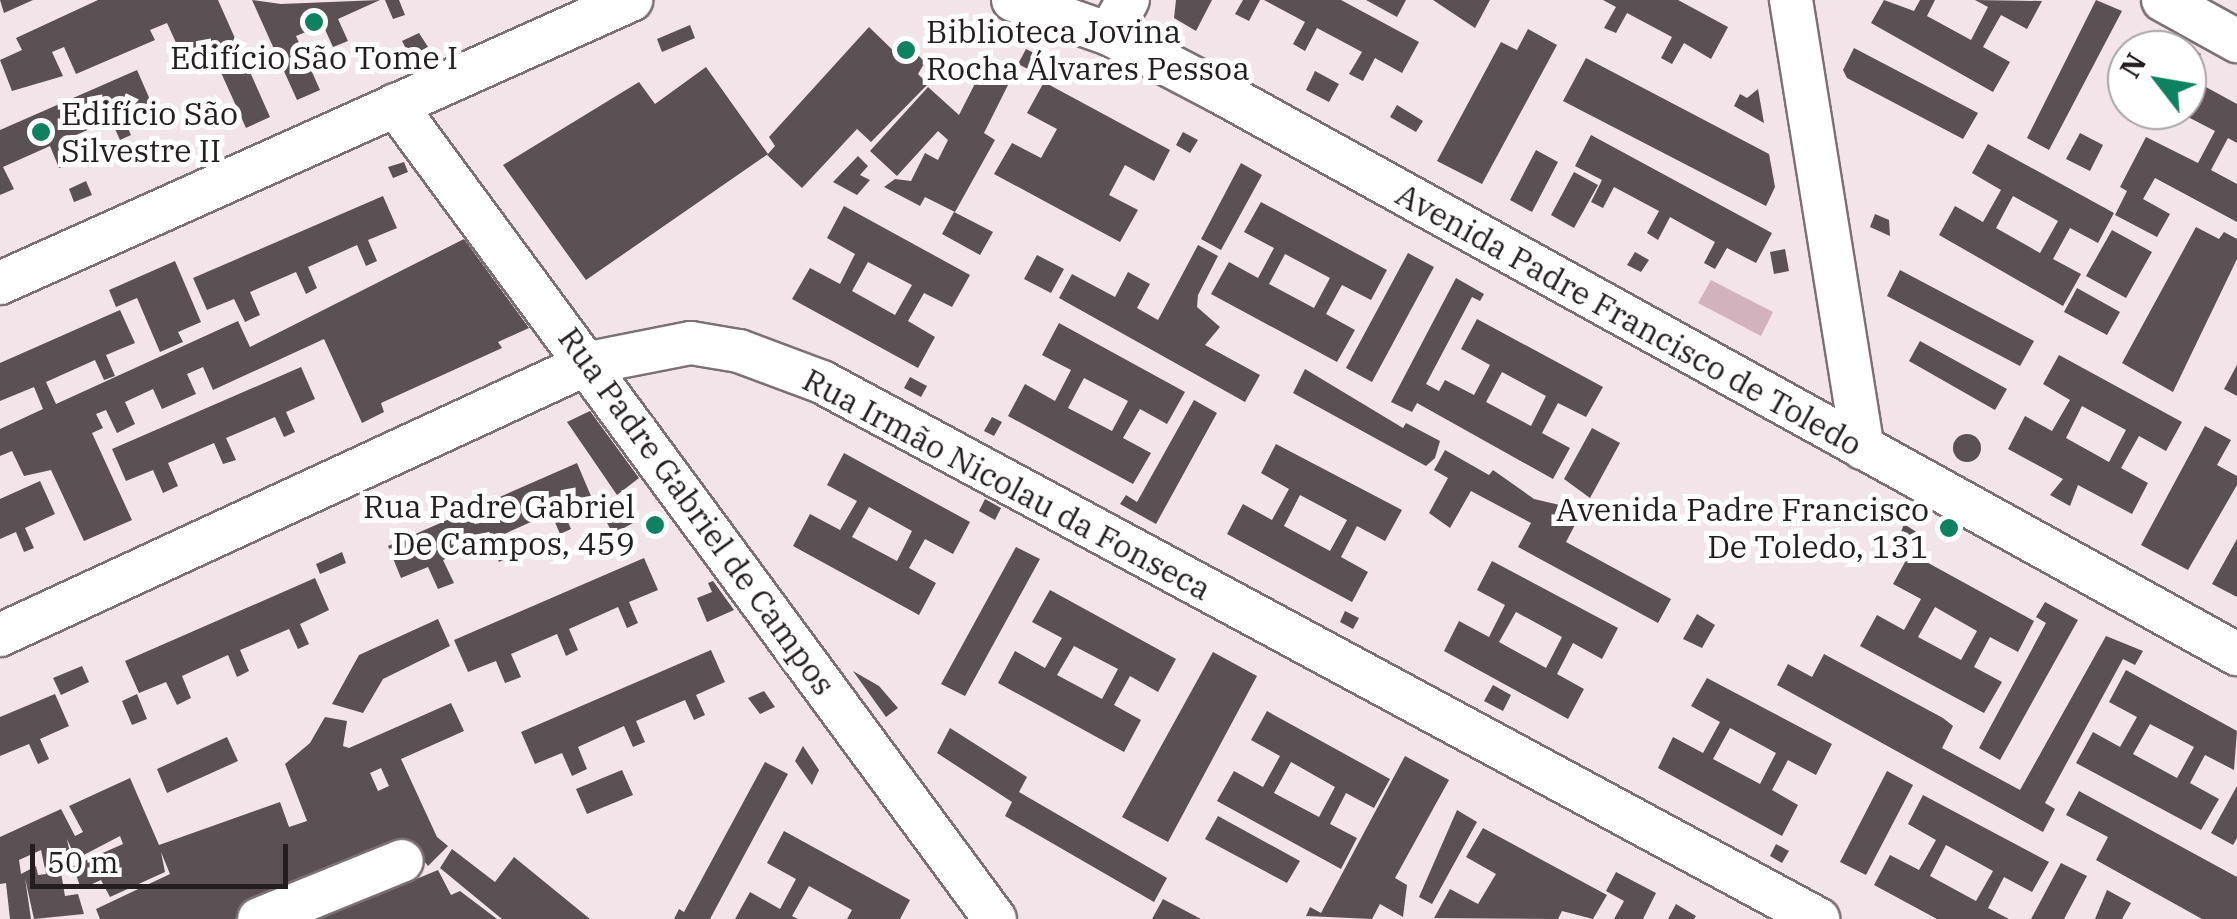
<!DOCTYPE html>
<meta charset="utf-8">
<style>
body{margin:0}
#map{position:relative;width:2237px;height:919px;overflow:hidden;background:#f2e4e8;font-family:"IBM Plex Serif",serif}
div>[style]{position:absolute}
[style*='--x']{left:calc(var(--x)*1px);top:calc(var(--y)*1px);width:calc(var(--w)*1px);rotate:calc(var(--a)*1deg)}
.green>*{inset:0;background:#d2b3bd}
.building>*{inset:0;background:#5b5053}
.round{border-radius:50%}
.roads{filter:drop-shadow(2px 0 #7b7073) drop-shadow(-2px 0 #7b7073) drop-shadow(0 2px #7b7073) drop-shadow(0 -2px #7b7073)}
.minor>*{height:42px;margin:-21px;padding:0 21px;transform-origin:21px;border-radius:21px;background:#fff}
.dots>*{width:28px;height:28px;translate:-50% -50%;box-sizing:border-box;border:5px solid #fff;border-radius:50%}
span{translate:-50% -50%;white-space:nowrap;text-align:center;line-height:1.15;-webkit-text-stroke:10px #fff;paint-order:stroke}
.poi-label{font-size:32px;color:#231e20}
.left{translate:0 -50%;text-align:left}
.right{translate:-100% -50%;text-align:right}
.street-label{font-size:32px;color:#231e20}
.north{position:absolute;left:2107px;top:30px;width:100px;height:100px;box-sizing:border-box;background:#fff;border:2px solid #a7a5a6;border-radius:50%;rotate:301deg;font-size:28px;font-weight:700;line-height:40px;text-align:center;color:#231e20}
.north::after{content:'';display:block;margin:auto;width:35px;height:45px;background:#0e8160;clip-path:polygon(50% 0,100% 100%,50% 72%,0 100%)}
.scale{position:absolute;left:30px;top:844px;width:258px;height:45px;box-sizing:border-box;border:5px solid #231e20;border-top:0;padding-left:12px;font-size:30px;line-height:35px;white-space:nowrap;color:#231e20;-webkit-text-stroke:8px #fff;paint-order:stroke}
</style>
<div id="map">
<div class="green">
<i style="clip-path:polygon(1711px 280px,1773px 312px,1761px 336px,1698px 303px)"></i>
</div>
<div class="building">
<i style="clip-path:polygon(0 0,33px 0,4px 13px)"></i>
<i style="clip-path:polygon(98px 0,218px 0,270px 117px,246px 128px,209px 46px,183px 58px,167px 23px,150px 30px,155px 40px,76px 74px,64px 47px,52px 52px,63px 76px,12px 91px,0 60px,22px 50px,16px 38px)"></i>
<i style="clip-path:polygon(252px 0,281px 4px,380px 0,338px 19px,348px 41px,333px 47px,323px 25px,296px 36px,320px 90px,297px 100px)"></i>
<i style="clip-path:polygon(385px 0,399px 0,405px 15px,393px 19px)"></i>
<i style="clip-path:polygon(1176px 0,1212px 0,1196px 31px,1174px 18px)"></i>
<i style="clip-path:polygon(1243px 0,1260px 0,1249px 21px,1235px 14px)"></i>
<i style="clip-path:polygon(1264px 0,1341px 0,1419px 42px,1402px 73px,1375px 58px,1363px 81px,1349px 74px,1362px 52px,1317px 28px,1305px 51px,1293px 44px,1305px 22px)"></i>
<i style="clip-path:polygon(1366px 0,1406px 0,1397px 17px)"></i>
<i style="clip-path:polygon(1433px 0,1490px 0,1475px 28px)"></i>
<i style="clip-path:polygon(1603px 0,1678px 0,1728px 27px,1711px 59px,1684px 43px,1672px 64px,1661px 58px,1672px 37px,1627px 13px,1616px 33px,1604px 28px,1616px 7px)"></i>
<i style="clip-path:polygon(1884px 0,1914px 11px,1920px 0,1935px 0,1927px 16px,1971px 40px,1988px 7px,1975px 0,2042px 1px,2027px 29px,2001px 15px,1983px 47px,2010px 62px,1993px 92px,1871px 23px)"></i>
<i style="clip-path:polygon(2096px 0,2122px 11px,2049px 150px,2027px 138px)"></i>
<i style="clip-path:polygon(690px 25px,695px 38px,662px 52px,657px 39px)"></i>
<i style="clip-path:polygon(869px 27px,906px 63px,916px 53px,925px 62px,918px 74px,928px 84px,871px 142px,857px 129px,802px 188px,767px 155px,775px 146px,769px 137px)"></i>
<i style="clip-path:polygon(1528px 29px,1557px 45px,1482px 184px,1437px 161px,1501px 42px,1517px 50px)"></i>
<i style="clip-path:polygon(419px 33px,428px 47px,410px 56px,402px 41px)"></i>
<i style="clip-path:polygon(2178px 41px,2201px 54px,2187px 79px,2187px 50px,2173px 50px)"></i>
<i style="clip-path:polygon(1854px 48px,1978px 113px,1963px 139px,1847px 78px,1843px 70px)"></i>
<i style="clip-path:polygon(1026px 49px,1042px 57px,1034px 72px,1018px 64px)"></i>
<i style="clip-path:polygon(1586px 58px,1769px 154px,1775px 187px,1766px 206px,1563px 101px)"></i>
<i style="clip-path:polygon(986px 62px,1012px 77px,984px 133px,995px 140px,955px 212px,925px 197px,920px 206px,884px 187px,895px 179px,911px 181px,925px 153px,938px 160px,948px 140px,938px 131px,897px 176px,870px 151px,928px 87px,959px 115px)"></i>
<i style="clip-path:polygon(706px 67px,768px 154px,586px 280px,503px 165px,639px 82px,655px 104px)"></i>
<i style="clip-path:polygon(137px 70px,151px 102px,122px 115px,131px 135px,120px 140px,111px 120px,62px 141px,71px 163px,59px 168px,50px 146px,3px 167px,14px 189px,0 195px,0 130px)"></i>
<i style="clip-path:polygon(1315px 71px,1339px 84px,1329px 102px,1306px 90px)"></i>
<i style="clip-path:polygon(1044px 82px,1170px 150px,1154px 181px,1125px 165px,1109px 195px,1138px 210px,1120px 242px,994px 174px,1012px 143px,1041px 158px,1057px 129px,1027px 113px)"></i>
<i style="clip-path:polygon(2204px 86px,2237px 104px,2237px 143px,2228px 138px,2211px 170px,2237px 184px,2237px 222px,2155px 178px,2143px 199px,2170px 214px,2157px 237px,2115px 215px,2127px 191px,2120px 187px,2146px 137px,2198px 163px,2215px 131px,2188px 117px)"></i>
<i style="clip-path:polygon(1758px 89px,1764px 123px,1734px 106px,1740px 94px,1747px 98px)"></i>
<i style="clip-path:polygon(1397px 105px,1423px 121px,1416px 132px,1390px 117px)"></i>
<i style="clip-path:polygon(2140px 110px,2170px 110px,2161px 126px)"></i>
<i style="clip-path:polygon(1183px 132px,1198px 140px,1190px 153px,1176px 145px)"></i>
<i style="clip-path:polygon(2080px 133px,2103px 145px,2090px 171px,2066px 159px)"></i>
<i style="clip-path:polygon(1591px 135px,1772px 233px,1756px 263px,1727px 248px,1715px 269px,1704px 263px,1715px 242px,1670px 217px,1658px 240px,1647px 233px,1659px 211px,1614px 187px,1603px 208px,1591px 202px,1602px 180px,1575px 166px)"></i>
<i style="clip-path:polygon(evenodd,1988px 144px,2114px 213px,2098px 243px,2070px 228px,2053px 259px,2081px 274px,2063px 306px,1939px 235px,1955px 206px,1983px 222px,2001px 190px,1972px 173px,1988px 144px,2013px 196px,2058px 221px,2040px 253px,1996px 228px,2013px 196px)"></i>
<i style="clip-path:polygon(1536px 150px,1558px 162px,1532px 212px,1510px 200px)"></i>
<i style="clip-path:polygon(858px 156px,868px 166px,860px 175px,870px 180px,857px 195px,833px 182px)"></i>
<i style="clip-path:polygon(404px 162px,408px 172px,393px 178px,388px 167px)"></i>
<i style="clip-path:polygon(1241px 163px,1262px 175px,1221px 250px,1201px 239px)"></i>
<i style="clip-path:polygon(1574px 172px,1598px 185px,1574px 228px,1551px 215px)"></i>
<i style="clip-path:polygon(86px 181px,92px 195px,74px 202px,69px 189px)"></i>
<i style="clip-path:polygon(383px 196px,397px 228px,368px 240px,377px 261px,366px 266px,357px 245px,308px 267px,317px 288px,306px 294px,296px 272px,250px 292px,260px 315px,245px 322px,234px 299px,207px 310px,193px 278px)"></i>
<i style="clip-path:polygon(evenodd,1261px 202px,1387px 270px,1371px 300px,1342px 285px,1326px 314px,1355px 330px,1337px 362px,1211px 294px,1229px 262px,1258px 278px,1274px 248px,1244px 232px,1261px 202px,1285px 254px,1330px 278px,1314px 308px,1269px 284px,1285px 254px)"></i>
<i style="clip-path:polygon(evenodd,844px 206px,970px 275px,952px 307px,924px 293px,908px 321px,935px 337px,918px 368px,792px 299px,810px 268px,840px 284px,855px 254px,827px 238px,844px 206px,868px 262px,912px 285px,895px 315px,852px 291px,868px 262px)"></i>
<i style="clip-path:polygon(954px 212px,993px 232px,980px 255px,942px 234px)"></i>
<i style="clip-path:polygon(1875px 214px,1889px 220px,1890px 236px,1870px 227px)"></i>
<i style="clip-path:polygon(2196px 227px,2219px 239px,2224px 232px,2237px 239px,2237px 259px,2173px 392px,2122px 363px)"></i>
<i style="clip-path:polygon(2112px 230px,2152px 252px,2126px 298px,2086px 276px)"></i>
<i style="clip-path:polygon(464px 239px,529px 328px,498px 342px,502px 348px,381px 403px,384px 412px,362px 423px,324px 339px,213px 390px,203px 367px,187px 374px,196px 394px,162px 409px,153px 389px,125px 402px,135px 424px,117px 433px,106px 410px,96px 414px,103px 428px,92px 433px,132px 520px,84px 541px,51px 470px,24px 476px,12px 451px,0 456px,0 429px,43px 409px,34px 387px,0 401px,0 363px,120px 310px,135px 343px,106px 355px,115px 376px,104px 380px,95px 360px,46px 382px,56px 404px,238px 321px,250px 347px)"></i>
<i style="clip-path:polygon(1198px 245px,1218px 256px,1198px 295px,1197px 307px,1220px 327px,1205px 345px,1260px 375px,1245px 402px,1059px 298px,1072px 274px,1115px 297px,1128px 272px,1150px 284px,1137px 308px,1158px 320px)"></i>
<i style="clip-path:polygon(1785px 249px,1789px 271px,1774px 274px,1770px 252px)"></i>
<i style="clip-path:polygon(1635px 252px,1649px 260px,1641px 272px,1627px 265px)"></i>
<i style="clip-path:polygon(1408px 253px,1434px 267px,1372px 382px,1346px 368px)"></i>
<i style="clip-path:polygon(1037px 255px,1064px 269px,1051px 293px,1024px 279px)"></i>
<i style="clip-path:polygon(175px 261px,201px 322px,178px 332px,183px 342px,160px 352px,137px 298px,116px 307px,109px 290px)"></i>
<i style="clip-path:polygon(1900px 270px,2034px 341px,2020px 366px,1887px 296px)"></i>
<i style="clip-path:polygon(evenodd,1456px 278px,1484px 294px,1480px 301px,1472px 297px,1426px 384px,1439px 391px,1445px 380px,1474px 395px,1490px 365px,1461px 349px,1477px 319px,1603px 387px,1586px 417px,1558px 403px,1542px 433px,1570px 448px,1553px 479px,1417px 403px,1412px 412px,1391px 402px,1456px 278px,1502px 372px,1546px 396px,1531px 426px,1486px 402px,1502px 372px)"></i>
<i style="clip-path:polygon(2077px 288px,2120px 312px,2107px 335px,2064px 312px)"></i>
<i style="clip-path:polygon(evenodd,1059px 323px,1185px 392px,1167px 424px,1140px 409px,1123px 438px,1151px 453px,1133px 484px,1008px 416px,1025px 384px,1055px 401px,1071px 370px,1042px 355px,1059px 323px,1084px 378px,1128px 401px,1112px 431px,1068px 408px,1084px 378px)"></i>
<i style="clip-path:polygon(1920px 341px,2007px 389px,1995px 410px,1909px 361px)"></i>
<i style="clip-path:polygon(evenodd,2059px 355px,2182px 422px,2166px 451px,2139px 436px,2121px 468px,2148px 483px,2132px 514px,2078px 485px,2070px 506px,2050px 495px,2063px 479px,2008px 449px,2025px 416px,2052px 431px,2070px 400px,2043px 384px,2059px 355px,2082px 406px,2126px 430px,2109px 462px,2066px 438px,2082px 406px)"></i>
<i style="clip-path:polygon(2237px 365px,2237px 396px,2224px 389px)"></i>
<i style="clip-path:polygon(301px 367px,315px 399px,286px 412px,295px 432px,284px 437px,275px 417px,226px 438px,236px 460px,223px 464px,214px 443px,168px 463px,178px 486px,163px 493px,153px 470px,126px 481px,112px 449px)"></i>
<i style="clip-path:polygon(1305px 369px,1403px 428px,1406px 423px,1440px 441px,1435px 458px,1426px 466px,1293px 393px)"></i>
<i style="clip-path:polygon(910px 377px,927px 386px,921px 397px,904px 388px)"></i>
<i style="clip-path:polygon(1194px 400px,1217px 413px,1156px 524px,1120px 504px,1126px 495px,1137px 502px)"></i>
<i style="clip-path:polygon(590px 411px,639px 478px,617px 495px,567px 422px)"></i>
<i style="clip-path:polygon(992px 417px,1002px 422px,994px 436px,984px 431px)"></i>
<i style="clip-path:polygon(2205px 426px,2231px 440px,2217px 465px,2237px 476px,2237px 485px,2188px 570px,2141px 545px)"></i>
<i style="clip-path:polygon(1592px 428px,1620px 443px,1590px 498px,1564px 479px)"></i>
<i class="round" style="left:1953px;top:434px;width:28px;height:28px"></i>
<i style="clip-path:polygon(evenodd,1276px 444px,1402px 510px,1385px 541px,1357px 526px,1341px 557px,1368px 572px,1352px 602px,1227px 534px,1243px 504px,1272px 520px,1289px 489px,1261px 473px,1276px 444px,1300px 495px,1347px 520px,1330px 551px,1284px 526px,1300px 495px)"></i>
<i style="clip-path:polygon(1445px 450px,1489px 475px,1493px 470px,1534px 499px,1564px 506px,1578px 519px,1566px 542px,1671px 599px,1658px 623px,1518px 547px,1531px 523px,1471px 491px,1450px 528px,1429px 513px,1448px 478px,1434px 470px)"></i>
<i style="clip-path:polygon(evenodd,844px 453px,970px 522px,953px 554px,925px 539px,909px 568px,936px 583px,919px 615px,793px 546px,810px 514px,840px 530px,857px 501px,827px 485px,844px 453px,869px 507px,912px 531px,897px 561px,852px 537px,869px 507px)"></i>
<i style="clip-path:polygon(577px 463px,591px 496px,562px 508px,571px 529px,560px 534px,551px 513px,502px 535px,511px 556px,499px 562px,490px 540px,443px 560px,454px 583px,438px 589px,428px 567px,401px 578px,388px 546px)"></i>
<i style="clip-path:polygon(40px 481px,55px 514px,25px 528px,34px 548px,24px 552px,16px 532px,0 539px,0 499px)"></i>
<i style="clip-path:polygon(621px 499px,633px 523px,613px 534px,600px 510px)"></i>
<i style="clip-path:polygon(985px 499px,1001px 508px,995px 520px,979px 511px)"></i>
<i style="clip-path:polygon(1904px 524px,1918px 533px,1914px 546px,1898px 540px)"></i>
<i style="clip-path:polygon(2237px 539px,2237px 597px,2212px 584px)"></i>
<i style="clip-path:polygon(1016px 547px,1040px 559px,965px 696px,941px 684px)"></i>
<i style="clip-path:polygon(342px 552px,346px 563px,320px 574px,316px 564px)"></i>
<i style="clip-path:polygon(evenodd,1910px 553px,2034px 621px,2018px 652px,1990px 637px,1974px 667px,2002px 682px,1984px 713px,1860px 646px,1877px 615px,1904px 630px,1921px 599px,1893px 584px,1910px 553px,1935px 607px,1977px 631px,1961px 660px,1918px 637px,1935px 607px)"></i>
<i style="clip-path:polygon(644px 558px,658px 590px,629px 602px,638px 623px,627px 628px,618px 607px,569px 629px,578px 650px,566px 656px,557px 634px,511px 654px,521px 677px,505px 683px,496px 661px,468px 672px,454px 640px)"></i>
<i style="clip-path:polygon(evenodd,1492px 561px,1618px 628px,1602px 659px,1573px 643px,1557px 674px,1584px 689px,1568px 719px,1444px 651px,1459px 621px,1489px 637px,1505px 605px,1477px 590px,1492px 561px,1516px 612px,1562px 637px,1546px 668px,1499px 642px,1516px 612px)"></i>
<i style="clip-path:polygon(315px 578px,329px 610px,300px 624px,309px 644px,298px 649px,289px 629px,240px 650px,249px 671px,237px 677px,228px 655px,182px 676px,191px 698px,177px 705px,166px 682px,139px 693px,125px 661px)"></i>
<i style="clip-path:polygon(713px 581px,734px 610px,707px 622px,697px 598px,712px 592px,708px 583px)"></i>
<i style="clip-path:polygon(evenodd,1050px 590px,1176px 659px,1158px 692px,1130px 676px,1114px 705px,1141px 720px,1124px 752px,998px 683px,1015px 651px,1045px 668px,1062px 638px,1032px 622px,1050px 590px,1074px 646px,1118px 669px,1102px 699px,1057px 675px,1074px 646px)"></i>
<i style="clip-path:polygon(2045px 602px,2078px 620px,2000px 760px,1979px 748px,2046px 623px,2036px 617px)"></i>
<i style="clip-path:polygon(1345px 611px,1359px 618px,1353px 629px,1340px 622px)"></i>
<i style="clip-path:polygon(1697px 614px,1715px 625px,1702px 648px,1683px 639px)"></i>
<i style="clip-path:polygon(438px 619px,450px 646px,383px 679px,363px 713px,332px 704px,359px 655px)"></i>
<i style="clip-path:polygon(2106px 636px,2143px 651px,2135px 665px,2123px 659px,2045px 803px,2055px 809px,2043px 832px,1777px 685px,1788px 664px,1812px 677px,1824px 654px,1943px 718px,1953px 726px,1942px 748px,2020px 790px)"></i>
<i style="clip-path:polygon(711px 650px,725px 682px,696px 695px,705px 715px,694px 720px,685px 700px,636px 721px,645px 742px,633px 747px,624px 726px,578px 747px,587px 769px,572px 776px,562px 753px,535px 764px,521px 732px)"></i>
<i style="clip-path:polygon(1213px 652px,1257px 676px,1168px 842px,1122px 817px)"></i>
<i style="clip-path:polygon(82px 666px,89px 682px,61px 695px,53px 678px)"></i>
<i style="clip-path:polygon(evenodd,2126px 670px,2237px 731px,2234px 770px,2205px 755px,2190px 783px,2219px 799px,2201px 830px,2076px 763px,2093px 732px,2120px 747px,2137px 717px,2109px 702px,2126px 670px,2150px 724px,2194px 747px,2177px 778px,2133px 754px,2150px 724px)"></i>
<i style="clip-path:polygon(853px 671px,879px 686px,898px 708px,886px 717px)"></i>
<i style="clip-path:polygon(evenodd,1707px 678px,1832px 744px,1816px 775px,1788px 760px,1772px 790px,1798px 805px,1782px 836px,1658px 768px,1673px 737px,1703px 753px,1720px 722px,1691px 706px,1707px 678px,1730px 728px,1776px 753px,1760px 784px,1713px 759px,1730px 728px)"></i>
<i style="clip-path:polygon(1493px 685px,1511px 695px,1503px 711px,1484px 701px)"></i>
<i style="clip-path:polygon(764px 691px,775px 707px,760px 714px,748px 698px)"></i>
<i style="clip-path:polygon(55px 694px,69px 726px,40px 739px,49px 759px,38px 764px,29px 744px,0 756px,0 717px)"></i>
<i style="clip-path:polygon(137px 694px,147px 719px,132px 725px,122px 701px)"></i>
<i style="clip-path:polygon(evenodd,451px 703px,464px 731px,401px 759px,437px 837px,448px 846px,428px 866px,409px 842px,234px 919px,100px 919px,96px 909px,170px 874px,161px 852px,165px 872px,110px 897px,101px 880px,81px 889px,73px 866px,123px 844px,120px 836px,76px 859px,67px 839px,72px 863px,60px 867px,65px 896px,78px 894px,84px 914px,34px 919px,25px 878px,31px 919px,10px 919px,6px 883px,0 884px,0 837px,61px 809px,75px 836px,83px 832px,69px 806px,130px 778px,159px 845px,280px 802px,289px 827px,307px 821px,285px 764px,310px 743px,325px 717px,347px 721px,343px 746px,349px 748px,451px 703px,381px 768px,389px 786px,378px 791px,370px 773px,381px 768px,451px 703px,41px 850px,46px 874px,38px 875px,36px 866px,21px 874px,19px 860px,41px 850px)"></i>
<i style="clip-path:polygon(evenodd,1267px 711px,1390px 779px,1374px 808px,1346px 793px,1330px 824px,1357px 838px,1341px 869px,1217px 801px,1234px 771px,1263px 787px,1280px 756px,1251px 740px,1267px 711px,1291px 762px,1335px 787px,1319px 817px,1274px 793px,1291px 762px)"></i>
<i style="clip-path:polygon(950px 728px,1027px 777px,1019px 792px,1167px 878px,1154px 902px,1005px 816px,1012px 802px,937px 753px)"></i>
<i style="clip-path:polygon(227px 737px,238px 761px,167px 793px,157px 769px)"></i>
<i style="clip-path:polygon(803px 746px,819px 770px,812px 785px,795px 761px)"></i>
<i style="clip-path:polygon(1405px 756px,1449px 780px,1395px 878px,1407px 885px,1403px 917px,1380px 904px,1372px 919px,1306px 916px,1310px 907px,1321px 913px)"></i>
<i style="clip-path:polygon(765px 762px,788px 774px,710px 919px,674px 919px,679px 909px,684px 912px)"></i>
<i style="clip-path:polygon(622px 770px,633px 795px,587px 814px,576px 789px)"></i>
<i style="clip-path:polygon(1887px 771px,1913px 785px,1866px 875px,1840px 862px)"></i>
<i style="clip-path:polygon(2237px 786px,2237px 838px,2233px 845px,2211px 833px)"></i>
<i style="clip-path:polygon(2079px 791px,2237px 877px,2237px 919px,2202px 919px,2096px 860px,2108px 837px,2066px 815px)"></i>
<i style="clip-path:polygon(evenodd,1923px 795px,2049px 862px,2032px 892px,2004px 877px,1988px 908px,2009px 919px,1937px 919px,1874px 885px,1890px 855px,1919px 870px,1936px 840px,1908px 824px,1923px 795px,1946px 845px,1993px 871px,1976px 901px,1930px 876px,1946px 845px)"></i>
<i style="clip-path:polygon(1457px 810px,1477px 822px,1432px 904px,1419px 897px)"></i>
<i style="clip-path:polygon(1218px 816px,1300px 861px,1287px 883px,1205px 839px)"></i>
<i style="clip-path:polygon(1483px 828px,1607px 895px,1593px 919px,1562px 911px,1558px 919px,1434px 918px,1450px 889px,1478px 904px,1496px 874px,1466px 857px)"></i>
<i style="clip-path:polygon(784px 831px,910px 900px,900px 919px,847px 919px,852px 910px,809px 886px,792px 916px,798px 919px,735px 919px,750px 892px,780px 909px,796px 879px,767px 863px)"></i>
<i style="clip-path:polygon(1776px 844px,1789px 851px,1782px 863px,1770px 856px)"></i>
<i style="clip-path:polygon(452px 849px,495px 882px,514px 857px,590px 919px,502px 919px,440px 868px)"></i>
<i style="clip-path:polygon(2061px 863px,2087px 876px,2064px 919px,2031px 919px)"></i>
<i style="clip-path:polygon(438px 870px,451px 895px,460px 891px,497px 919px,320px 919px)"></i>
<i style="clip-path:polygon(1616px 872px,1656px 893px,1643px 919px,1614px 919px,1624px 901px,1606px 891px)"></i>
<i style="clip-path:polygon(2107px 890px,2131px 903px,2122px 919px,2095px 919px)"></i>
<i style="clip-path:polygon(1163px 899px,1201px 919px,1152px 919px)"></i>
<i style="clip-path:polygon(1676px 904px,1696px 916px,1694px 919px,1668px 919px)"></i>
</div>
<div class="roads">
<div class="minor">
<i style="--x:1013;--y:0;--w:102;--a:19.5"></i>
<i style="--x:1109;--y:34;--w:125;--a:27.6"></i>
<i style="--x:1220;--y:92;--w:1162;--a:28.93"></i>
<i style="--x:1791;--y:0;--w:454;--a:80.9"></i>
<i style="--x:2163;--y:0;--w:85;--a:29"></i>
<i style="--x:1109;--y:34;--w:39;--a:-61"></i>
<i style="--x:395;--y:105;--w:1011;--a:53.61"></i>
<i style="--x:0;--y:283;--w:692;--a:-24.16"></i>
<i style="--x:0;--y:635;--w:649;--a:-24.79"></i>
<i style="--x:589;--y:363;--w:104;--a:-11.1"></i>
<i style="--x:691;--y:343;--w:49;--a:9.5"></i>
<i style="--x:739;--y:351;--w:89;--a:20.5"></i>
<i style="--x:822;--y:382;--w:1132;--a:28.33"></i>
<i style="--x:259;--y:919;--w:154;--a:-22.1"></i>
</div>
</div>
<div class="dots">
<i style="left:314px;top:22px;background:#0e8160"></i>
<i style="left:906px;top:50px;background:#0e8160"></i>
<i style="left:41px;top:132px;background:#0e8160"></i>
<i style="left:655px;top:525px;background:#0e8160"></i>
<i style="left:1949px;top:528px;background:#0e8160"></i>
</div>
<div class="poi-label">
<span class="left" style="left:926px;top:50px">Biblioteca Jovina<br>Rocha Álvares Pessoa</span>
<span style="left:314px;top:57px">Edifício São Tome I</span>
<span class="left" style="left:61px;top:132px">Edifício São<br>Silvestre II</span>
<span class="right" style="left:635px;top:525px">Rua Padre Gabriel<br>De Campos, 459</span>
<span class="right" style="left:1929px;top:528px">Avenida Padre Francisco<br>De Toledo, 131</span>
</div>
<div class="street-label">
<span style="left:1629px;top:319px;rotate:29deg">Avenida Padre Francisco de Toledo</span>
<span style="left:1007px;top:484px;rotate:28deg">Rua Irmão Nicolau da Fonseca</span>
<span style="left:697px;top:511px;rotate:54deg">Rua Padre Gabriel de Campos</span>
</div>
<div class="north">N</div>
<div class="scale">50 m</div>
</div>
